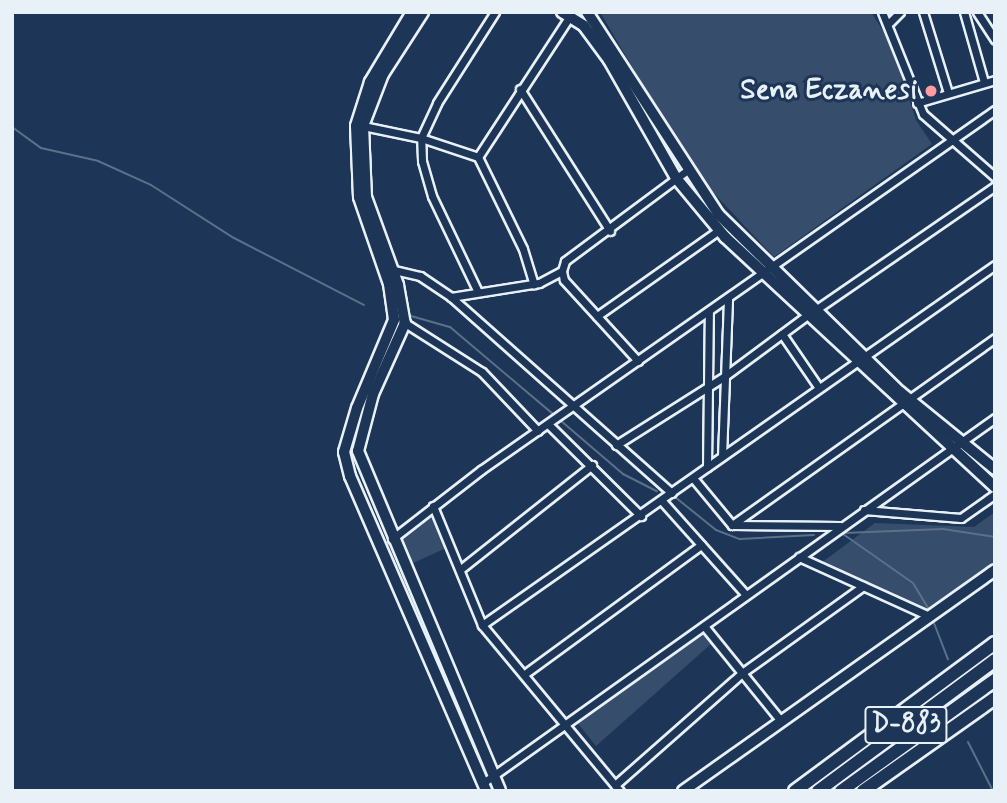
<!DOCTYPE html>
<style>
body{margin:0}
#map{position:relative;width:1007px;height:803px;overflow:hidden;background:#1d3557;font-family:Mynerve,sans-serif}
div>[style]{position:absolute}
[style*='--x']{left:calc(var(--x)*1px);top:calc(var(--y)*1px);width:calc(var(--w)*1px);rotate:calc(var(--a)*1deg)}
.green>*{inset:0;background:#374d6c}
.stream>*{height:2px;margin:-1px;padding:0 1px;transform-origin:1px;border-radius:1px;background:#5d7089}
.roads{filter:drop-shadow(2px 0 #e8f1f8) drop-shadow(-2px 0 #e8f1f8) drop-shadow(0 2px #e8f1f8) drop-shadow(0 -2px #e8f1f8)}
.street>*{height:7px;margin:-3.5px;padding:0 3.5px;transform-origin:3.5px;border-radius:3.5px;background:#1d3557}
.secondary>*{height:10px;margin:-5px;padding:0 5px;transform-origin:5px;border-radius:5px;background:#1d3557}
.highway>*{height:12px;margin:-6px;padding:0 6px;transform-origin:6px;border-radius:6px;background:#1d3557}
.dots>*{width:19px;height:19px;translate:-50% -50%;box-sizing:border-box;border:4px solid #1d3557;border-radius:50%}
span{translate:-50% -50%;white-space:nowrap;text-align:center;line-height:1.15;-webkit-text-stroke:6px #1d3557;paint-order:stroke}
.shield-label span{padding:2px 5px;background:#1d3557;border:2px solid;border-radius:5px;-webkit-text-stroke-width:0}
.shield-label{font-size:26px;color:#e8f1f8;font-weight:700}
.poi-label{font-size:28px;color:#e8f1f8;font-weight:700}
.right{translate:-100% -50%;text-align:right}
.frame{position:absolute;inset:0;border:14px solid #e8f1f8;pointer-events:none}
</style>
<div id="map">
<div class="green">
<i style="clip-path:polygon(600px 12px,871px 12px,891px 43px,916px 120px,932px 144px,774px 257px,693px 171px)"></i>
<i style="clip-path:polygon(995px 512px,995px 569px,931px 613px,821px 563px,875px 523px,974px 527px)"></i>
<i style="clip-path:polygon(432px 515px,446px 548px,409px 565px,398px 540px)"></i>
<i style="clip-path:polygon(701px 632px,711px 644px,596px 746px,576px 721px)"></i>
</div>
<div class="stream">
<i style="--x:12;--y:127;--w:36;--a:36"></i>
<i style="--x:41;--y:148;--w:58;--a:12.8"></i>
<i style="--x:98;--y:161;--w:58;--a:24.4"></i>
<i style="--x:151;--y:185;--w:98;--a:32.6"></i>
<i style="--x:234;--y:238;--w:146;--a:27.3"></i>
<i style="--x:411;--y:316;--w:41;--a:15.8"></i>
<i style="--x:450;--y:327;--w:135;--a:40.2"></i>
<i style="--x:560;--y:420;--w:83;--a:40.6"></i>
<i style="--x:623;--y:474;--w:38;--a:27"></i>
<i style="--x:675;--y:497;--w:53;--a:38.8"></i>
<i style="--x:716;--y:530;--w:26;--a:21"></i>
<i style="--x:740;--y:539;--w:74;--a:-3.1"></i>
<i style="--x:844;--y:533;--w:99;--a:-2.3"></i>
<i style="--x:943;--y:529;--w:53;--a:8.7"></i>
<i style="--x:843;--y:534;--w:85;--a:35"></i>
<i style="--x:913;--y:583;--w:33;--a:59"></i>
<i style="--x:934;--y:623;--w:39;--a:69"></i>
<i style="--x:968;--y:742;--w:55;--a:63"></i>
</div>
<div class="roads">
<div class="street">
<i style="--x:882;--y:12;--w:110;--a:68.1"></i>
<i style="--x:923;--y:114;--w:96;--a:41.2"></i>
<i style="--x:923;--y:12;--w:85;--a:72.8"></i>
<i style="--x:964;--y:12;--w:73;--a:74.1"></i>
<i style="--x:977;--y:12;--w:33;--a:57"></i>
<i style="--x:890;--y:22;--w:14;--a:-45"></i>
<i style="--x:520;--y:89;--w:168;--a:57.6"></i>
<i style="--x:917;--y:103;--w:81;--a:-16.4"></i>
<i style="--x:363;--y:126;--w:59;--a:11.7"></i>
<i style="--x:421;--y:138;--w:60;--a:18.4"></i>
<i style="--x:478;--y:157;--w:102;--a:63.9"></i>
<i style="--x:523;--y:249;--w:37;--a:73"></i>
<i style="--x:478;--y:157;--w:168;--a:-56.9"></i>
<i style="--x:394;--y:270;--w:27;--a:13"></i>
<i style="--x:420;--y:276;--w:37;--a:34"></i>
<i style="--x:451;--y:297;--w:295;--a:41.6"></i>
<i style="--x:477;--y:290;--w:104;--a:-115.6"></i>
<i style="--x:432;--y:196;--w:36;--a:-106"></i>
<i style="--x:422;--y:161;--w:23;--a:-92"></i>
<i style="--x:421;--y:138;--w:38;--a:-65"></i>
<i style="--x:437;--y:103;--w:108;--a:-57.5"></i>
<i style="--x:451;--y:297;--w:89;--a:-9"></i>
<i style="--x:539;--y:283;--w:26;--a:-28"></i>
<i style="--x:814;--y:311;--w:220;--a:-34.6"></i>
<i style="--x:597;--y:316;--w:149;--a:-35.2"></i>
<i style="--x:405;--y:323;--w:91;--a:32.5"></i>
<i style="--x:482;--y:372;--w:81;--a:46.5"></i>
<i style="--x:782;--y:334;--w:65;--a:55.6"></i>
<i style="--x:638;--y:361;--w:110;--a:-132.4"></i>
<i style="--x:564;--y:280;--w:9;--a:-103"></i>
<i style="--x:562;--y:271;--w:10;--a:-73"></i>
<i style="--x:565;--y:261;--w:151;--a:-36.6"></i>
<i style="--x:548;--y:424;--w:131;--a:44.7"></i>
<i style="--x:616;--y:445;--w:129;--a:-32.3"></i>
<i style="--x:725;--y:376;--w:101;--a:-36.5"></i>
<i style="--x:722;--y:456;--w:157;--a:-87.8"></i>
<i style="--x:707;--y:467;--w:155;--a:-89.3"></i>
<i style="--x:693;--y:478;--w:61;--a:50.3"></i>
<i style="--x:732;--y:525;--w:108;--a:0.5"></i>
<i style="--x:662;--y:501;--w:126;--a:48.2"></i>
<i style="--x:433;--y:506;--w:129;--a:67.6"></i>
<i style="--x:482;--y:625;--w:216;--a:50.3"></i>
<i style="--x:864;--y:510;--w:97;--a:4.7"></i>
<i style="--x:961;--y:518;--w:42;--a:-35.2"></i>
<i style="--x:732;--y:525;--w:323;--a:-35.4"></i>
<i style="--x:392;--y:539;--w:113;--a:-37.8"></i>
<i style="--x:481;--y:470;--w:628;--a:-35.01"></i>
<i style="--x:799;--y:557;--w:143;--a:24.4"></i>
<i style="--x:462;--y:568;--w:166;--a:-38.4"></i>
<i style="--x:482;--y:625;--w:627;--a:-35.06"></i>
<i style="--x:704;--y:626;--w:122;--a:51"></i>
<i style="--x:526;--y:673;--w:217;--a:-36.2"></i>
<i style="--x:483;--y:783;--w:629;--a:-35.48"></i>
<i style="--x:615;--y:785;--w:169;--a:-41.4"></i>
<i style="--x:742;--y:673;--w:149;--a:-35.7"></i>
</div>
<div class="secondary">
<i style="--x:412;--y:12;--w:82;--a:121"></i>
<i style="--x:370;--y:82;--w:46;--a:107.7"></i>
<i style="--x:356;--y:126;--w:71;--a:87.6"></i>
<i style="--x:359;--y:197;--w:92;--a:71"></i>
<i style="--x:389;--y:284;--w:36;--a:82"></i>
<i style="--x:394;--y:320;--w:95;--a:112.8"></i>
<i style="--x:357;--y:408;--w:46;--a:106.5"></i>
<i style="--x:344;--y:452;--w:25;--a:76"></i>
<i style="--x:350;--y:476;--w:343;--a:66.6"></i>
<i style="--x:423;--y:12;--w:74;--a:122.8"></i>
<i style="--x:383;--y:74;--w:56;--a:111"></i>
<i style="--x:363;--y:126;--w:71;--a:87.6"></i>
<i style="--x:366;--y:197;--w:94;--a:70"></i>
<i style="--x:398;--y:285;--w:39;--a:80"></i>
<i style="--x:405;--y:323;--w:78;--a:114.3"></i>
<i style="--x:373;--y:394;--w:59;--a:104.7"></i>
<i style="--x:358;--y:451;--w:368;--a:67.3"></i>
<i style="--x:562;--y:12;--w:26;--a:32"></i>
<i style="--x:584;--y:26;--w:42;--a:53.7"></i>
<i style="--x:609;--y:60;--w:136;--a:60.4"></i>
<i style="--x:676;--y:178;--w:77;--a:50.3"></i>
<i style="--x:725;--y:237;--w:368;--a:42.8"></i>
<i style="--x:587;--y:12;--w:241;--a:57"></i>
<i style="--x:718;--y:214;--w:255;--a:44.4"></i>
<i style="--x:900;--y:392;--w:122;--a:39"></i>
<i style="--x:683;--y:791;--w:382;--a:-35.3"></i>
</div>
<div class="highway">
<i style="--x:795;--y:791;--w:249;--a:-36.5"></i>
<i style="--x:818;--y:791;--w:220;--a:-36.5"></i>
<i style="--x:841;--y:791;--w:190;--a:-35.8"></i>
<i style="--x:863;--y:791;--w:161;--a:-35.2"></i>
</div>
</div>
<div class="dots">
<i style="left:931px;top:91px;background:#ff9aa2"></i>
</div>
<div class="shield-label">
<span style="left:906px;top:725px">D-883</span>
</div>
<div class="poi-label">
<span class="right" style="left:917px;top:91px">Sena Eczanesi</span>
</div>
<div class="frame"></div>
</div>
